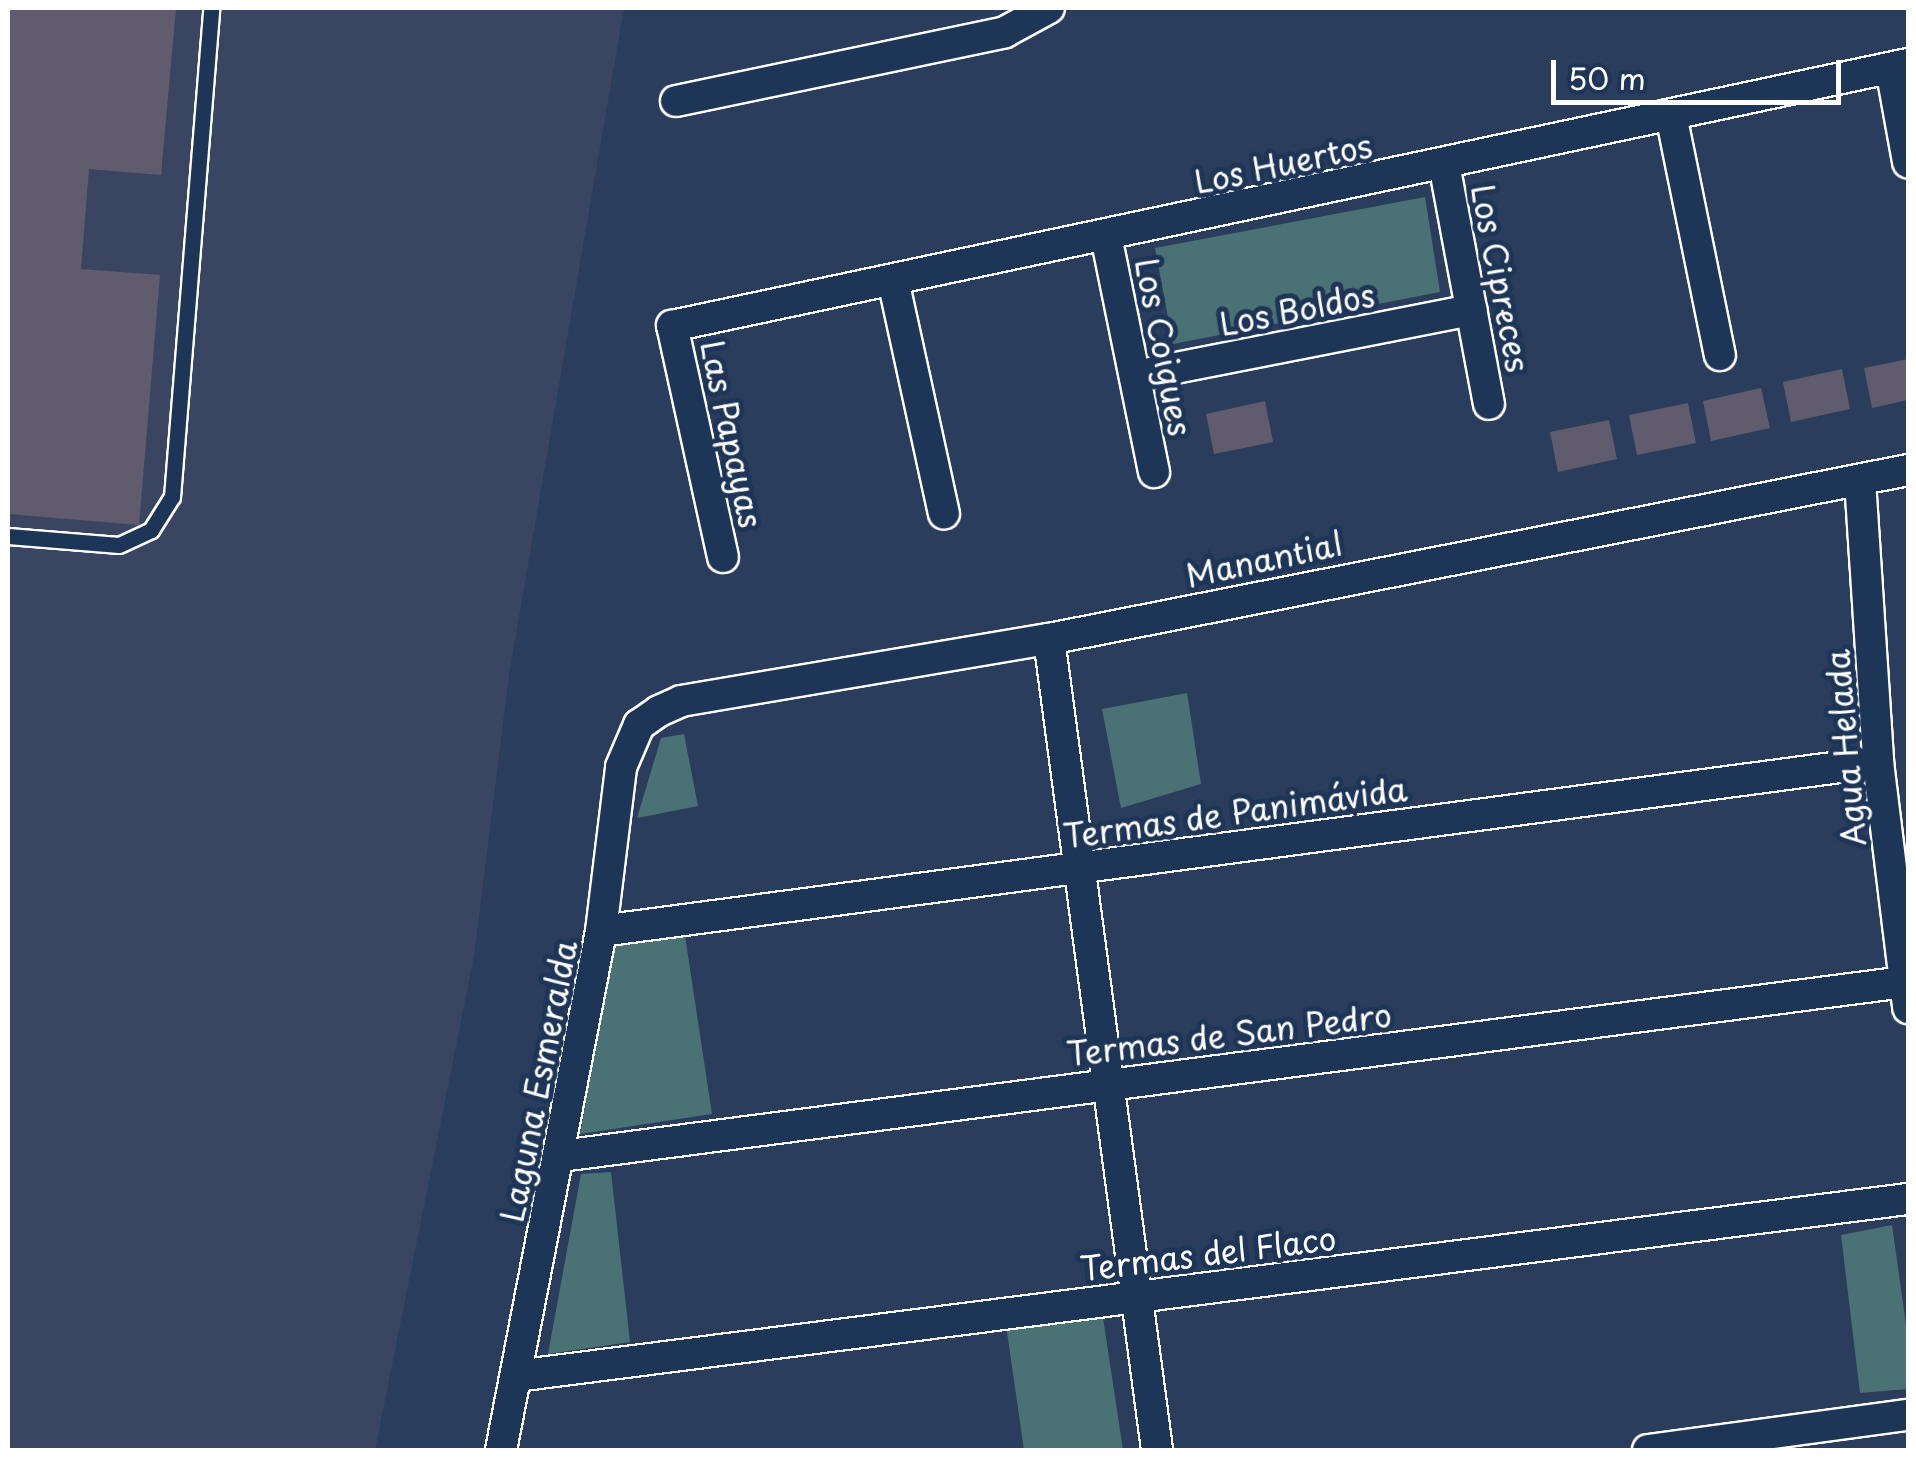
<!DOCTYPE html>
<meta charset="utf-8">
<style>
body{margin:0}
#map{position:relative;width:1916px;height:1458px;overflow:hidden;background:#2a3d5c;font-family:"Playpen Sans",sans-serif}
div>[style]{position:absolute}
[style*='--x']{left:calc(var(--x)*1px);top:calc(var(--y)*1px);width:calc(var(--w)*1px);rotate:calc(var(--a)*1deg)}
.built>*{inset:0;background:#3a4661}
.green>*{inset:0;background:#4a7174}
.building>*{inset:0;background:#605c6e}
.roads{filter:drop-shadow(2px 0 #fff) drop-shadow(-2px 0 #fff) drop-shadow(0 2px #fff) drop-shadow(0 -2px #fff)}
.lane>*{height:15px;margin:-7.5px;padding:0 7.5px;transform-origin:7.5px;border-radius:7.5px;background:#1d3557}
.street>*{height:30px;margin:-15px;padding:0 15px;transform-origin:15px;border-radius:15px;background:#1d3557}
span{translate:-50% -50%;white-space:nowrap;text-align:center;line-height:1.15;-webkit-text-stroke:10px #1d3557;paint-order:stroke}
.street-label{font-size:32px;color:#fff}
.frame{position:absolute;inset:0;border:10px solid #fff;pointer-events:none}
.scale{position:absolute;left:1551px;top:60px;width:290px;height:45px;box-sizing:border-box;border:5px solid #fff;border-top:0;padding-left:12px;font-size:30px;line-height:35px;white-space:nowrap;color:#fff;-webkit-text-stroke:8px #1d3557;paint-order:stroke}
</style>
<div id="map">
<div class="built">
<i style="clip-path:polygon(8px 8px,624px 8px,509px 675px,474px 956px,375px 1450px,8px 1450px)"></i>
</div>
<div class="green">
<i style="clip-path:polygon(1425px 197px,1440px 292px,1173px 344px,1155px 248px)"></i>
<i style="clip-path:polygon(1187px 693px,1201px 784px,1121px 808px,1102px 709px)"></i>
<i style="clip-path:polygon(684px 734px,698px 806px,637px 818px,661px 738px)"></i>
<i style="clip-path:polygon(684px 929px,712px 1114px,580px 1134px,615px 939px)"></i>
<i style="clip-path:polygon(611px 1172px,630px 1342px,548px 1354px,581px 1174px)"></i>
<i style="clip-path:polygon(1892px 1225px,1908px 1339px,1908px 1389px,1860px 1393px,1841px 1235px)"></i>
<i style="clip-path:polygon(1102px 1311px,1123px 1450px,1024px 1450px,1006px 1325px)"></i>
</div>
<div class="building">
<i style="clip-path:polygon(8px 8px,176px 8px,161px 175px,89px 169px,81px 269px,160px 275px,139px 525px,8px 514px)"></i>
<i style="clip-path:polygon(1908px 359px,1908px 400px,1872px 408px,1864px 368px)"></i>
<i style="clip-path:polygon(1842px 369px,1850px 409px,1791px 422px,1783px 382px)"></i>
<i style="clip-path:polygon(1761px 388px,1770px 428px,1711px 441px,1703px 401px)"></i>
<i style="clip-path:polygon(1265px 401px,1273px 442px,1214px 454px,1206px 414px)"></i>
<i style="clip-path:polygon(1688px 403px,1696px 443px,1637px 455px,1629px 415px)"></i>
<i style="clip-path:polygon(1609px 420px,1617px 459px,1558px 472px,1550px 432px)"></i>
</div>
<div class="roads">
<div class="lane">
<i style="--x:8;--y:536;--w:111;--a:4.6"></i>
<i style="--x:119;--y:545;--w:35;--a:-25"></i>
<i style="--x:151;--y:530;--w:39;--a:-58"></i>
<i style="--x:172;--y:497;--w:491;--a:-85.4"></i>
</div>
<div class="street">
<i style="--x:1891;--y:68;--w:96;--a:79.7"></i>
<i style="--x:676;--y:101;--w:336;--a:-11.8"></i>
<i style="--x:1005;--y:32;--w:50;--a:-28.6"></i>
<i style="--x:1671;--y:115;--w:245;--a:78.5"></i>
<i style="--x:1444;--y:164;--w:244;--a:79.4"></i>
<i style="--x:1106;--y:236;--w:241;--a:78.5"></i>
<i style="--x:893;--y:280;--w:239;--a:77.7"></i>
<i style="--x:1135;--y:376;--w:343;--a:-11.1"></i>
<i style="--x:1860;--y:480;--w:283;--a:86.3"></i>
<i style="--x:1878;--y:762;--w:248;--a:83"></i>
<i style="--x:723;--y:557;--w:237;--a:-102.4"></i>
<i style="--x:672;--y:326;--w:1263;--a:-11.97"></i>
<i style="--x:1049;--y:639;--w:818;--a:82.41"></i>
<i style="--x:601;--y:931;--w:1288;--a:-7.54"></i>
<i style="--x:561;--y:1156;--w:1355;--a:-7.38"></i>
<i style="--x:516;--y:1376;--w:1403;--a:-7.25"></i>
<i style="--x:501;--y:1450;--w:529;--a:-79.09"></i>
<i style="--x:601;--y:931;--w:165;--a:-83"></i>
<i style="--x:621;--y:767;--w:46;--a:-66.8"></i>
<i style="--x:639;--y:725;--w:24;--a:-35"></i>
<i style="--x:659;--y:711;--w:24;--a:-24"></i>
<i style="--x:681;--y:701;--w:373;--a:-9.6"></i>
<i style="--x:1049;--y:639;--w:875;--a:-11.13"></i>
<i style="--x:1648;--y:1450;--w:262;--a:-7.7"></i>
</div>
</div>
<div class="street-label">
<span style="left:1283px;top:163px;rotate:-12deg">Los Huertos</span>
<span style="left:1501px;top:278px;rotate:79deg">Los Cipreces</span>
<span style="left:1297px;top:309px;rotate:-11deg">Los Boldos</span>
<span style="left:1164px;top:347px;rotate:79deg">Los Coigues</span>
<span style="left:732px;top:434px;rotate:78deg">Las Papayas</span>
<span style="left:1264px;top:559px;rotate:-12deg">Manantial</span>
<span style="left:1845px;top:748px;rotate:-95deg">Agua Helada</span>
<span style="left:1235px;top:812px;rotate:-8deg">Termas de Panimávida</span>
<span style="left:1229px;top:1034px;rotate:-7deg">Termas de San Pedro</span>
<span style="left:538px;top:1081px;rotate:-79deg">Laguna Esmeralda</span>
<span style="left:1208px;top:1253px;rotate:-7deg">Termas del Flaco</span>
</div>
<div class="frame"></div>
<div class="scale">50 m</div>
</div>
